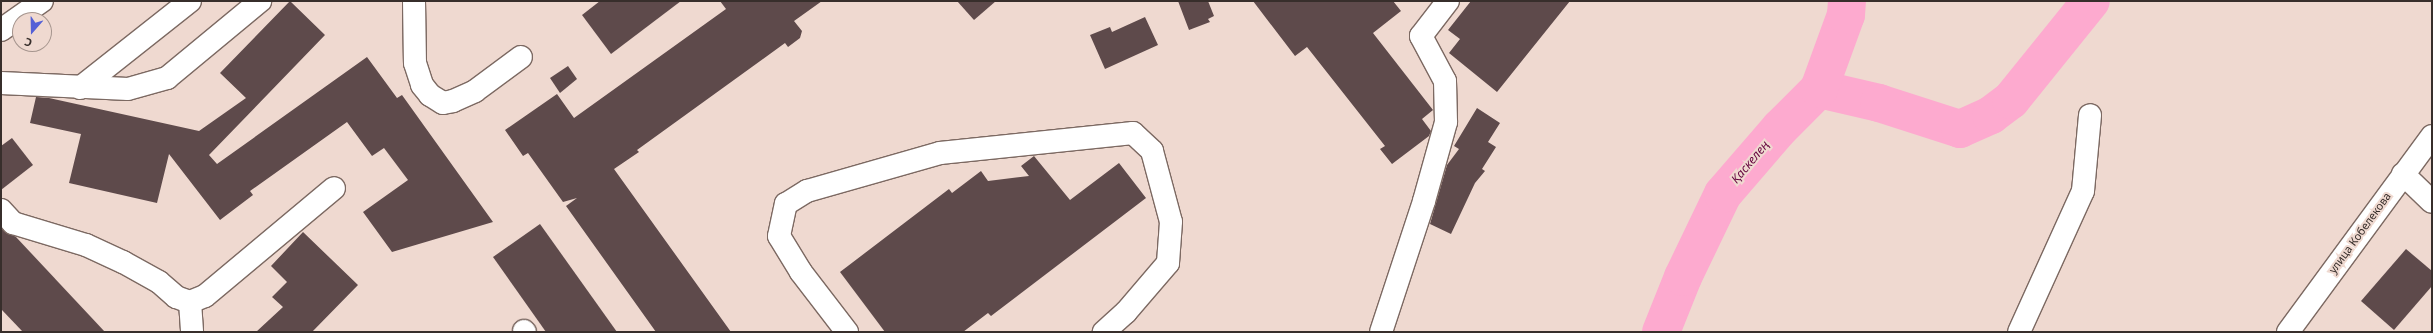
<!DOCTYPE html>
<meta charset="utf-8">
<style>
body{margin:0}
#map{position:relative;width:2433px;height:333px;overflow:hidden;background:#efd9d0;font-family:"Noto Sans",sans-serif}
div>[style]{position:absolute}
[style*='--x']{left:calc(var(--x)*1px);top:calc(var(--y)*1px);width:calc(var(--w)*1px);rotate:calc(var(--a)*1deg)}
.river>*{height:38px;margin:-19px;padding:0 19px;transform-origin:19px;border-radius:19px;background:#fdaacf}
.building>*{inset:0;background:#5e4a4b}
.roads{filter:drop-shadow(1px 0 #7c6962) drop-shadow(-1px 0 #7c6962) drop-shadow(0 1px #7c6962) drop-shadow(0 -1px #7c6962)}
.minor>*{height:22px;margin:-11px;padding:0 11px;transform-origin:11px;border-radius:11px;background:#fff}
.major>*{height:22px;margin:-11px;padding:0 11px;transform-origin:11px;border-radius:11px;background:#fff}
span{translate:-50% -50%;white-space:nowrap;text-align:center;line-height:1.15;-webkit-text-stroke:4px #efd9d0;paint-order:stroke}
.street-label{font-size:11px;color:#372e2b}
.water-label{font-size:12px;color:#62003c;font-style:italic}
.frame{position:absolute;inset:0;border:2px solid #372e2b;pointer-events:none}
.north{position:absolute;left:12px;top:12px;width:40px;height:40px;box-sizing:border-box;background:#efd9d0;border:1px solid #a5958e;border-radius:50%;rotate:200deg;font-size:11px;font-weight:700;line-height:16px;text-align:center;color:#372e2b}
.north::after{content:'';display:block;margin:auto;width:14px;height:18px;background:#5460d6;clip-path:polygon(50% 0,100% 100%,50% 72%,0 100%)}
</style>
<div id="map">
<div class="river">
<i style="--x:1819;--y:89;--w:62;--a:13.1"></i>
<i style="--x:1879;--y:103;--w:85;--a:17.8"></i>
<i style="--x:1960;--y:129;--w:34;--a:-24"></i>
<i style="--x:1991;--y:115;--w:25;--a:-37"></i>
<i style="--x:2011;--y:100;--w:127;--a:-51.1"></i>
<i style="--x:1661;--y:332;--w:59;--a:-68.2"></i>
<i style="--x:1683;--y:277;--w:92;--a:-64.3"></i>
<i style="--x:1723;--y:194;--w:87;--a:-49.2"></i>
<i style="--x:1780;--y:128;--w:55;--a:-45"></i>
<i style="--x:1819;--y:89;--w:79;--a:-70"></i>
<i style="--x:1846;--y:15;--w:14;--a:-86"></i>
</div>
<div class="building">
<i style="clip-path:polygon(290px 1px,325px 35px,209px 155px,217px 164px,367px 57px,397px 98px,402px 95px,493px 222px,392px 252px,363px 212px,408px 180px,384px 148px,372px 156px,347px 122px,250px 191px,253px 195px,220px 220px,169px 154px,157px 203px,69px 183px,81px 134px,30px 123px,36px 97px,49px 98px,199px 131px,246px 98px,220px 73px)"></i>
<i style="clip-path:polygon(600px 1px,681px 1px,611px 54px,582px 15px)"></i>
<i style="clip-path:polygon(720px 1px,822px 1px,794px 21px,802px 31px,800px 38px,788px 47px,785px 43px,637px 150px,639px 152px,614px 169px,731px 332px,656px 332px,566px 206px,577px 198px,563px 202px,528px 153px,523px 156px,505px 130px,557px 94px,574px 118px,726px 9px)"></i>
<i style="clip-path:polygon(957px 1px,996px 1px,974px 20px)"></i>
<i style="clip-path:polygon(1178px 1px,1208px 1px,1214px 16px,1208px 19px,1210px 22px,1189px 30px)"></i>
<i style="clip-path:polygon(1253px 1px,1393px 1px,1401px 11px,1373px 33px,1433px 110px,1422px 119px,1431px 131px,1429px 136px,1392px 164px,1380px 149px,1385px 146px,1307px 47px,1295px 56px)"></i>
<i style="clip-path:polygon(1471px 1px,1570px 1px,1497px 92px,1449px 53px,1460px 39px,1448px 30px)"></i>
<i style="clip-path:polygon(1145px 17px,1158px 45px,1105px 69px,1090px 35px,1110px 27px,1112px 32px)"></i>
<i style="clip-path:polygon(568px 66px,577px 79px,560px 93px,550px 78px)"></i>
<i style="clip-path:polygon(1477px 108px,1500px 123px,1488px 142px,1496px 147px,1482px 169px,1485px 171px,1475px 183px,1451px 234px,1430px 224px,1447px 165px,1459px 149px,1454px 146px)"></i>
<i style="clip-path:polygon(12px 138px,33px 165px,1px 190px,1px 146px)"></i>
<i style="clip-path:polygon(1034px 156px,1070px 200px,1119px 163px,1146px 198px,991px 316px,988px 313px,963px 332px,885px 332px,840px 272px,949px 189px,952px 193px,981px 171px,988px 181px,1029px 176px,1021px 166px)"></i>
<i style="clip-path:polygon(540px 224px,617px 332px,546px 332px,493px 257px)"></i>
<i style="clip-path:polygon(1px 228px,16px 237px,105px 332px,23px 332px,1px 309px)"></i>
<i style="clip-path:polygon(303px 232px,358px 285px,312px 332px,256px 332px,283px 307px,272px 297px,287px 282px,271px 266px)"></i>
<i style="clip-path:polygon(2406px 249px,2432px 271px,2432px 286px,2394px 330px,2361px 301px)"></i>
</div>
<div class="roads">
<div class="minor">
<i style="--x:414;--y:1;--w:62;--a:89.1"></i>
<i style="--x:415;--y:63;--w:23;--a:72"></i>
<i style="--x:422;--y:85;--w:13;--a:51"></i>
<i style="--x:430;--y:95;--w:15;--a:32"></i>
<i style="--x:443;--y:103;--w:10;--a:-11"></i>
<i style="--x:453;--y:101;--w:24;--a:-24"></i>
<i style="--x:475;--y:91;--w:57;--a:-36.5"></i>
<i style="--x:1;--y:83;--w:127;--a:2.7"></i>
<i style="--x:128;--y:89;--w:41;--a:-15.8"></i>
<i style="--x:167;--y:78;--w:121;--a:-39.6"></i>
<i style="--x:80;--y:88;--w:140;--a:-38.3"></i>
<i style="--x:2403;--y:174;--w:40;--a:44"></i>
<i style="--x:1;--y:210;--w:18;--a:47"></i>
<i style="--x:13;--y:223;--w:76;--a:16.8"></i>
<i style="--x:86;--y:245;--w:41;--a:24.7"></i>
<i style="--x:123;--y:262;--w:41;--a:29.1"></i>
<i style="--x:159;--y:282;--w:23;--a:41"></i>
<i style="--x:176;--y:297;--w:15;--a:20"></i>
<i style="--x:190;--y:302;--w:16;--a:-22"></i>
<i style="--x:205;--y:296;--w:168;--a:-39.9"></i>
<i style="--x:190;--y:302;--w:30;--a:86"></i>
<i style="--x:524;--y:331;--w:1;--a:45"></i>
<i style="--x:847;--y:332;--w:76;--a:-127.5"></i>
<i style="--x:801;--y:272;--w:42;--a:-121.4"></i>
<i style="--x:779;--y:236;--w:33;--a:-78"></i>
<i style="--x:786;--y:204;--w:25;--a:-32"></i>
<i style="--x:807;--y:191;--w:138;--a:-15.9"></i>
<i style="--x:940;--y:153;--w:194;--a:-5.9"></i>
<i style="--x:1133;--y:133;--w:26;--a:43"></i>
<i style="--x:1152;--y:151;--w:73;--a:75"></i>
<i style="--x:1171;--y:222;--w:41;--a:94.2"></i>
<i style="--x:1168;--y:263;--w:65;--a:130.6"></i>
<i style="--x:1126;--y:312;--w:30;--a:138"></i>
<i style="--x:1381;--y:332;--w:138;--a:-71.8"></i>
<i style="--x:1424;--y:201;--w:82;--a:-74.4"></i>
<i style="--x:1446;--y:122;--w:41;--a:-91.4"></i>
<i style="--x:1445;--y:81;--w:51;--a:-118.1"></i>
<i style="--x:1421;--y:36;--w:44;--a:-52.4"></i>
<i style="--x:2019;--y:332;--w:155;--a:-65.6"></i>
<i style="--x:2083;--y:191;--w:76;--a:-84.7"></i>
<i style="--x:2288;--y:332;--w:243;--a:-53.7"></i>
</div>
<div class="major">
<i style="--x:1;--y:30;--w:50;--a:-35.3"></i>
</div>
</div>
<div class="street-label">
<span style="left:2360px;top:233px;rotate:-54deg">улица Кобелекова</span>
</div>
<div class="water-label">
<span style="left:1750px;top:162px;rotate:-50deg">Қаскелең</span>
</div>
<div class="frame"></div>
<div class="north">С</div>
</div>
